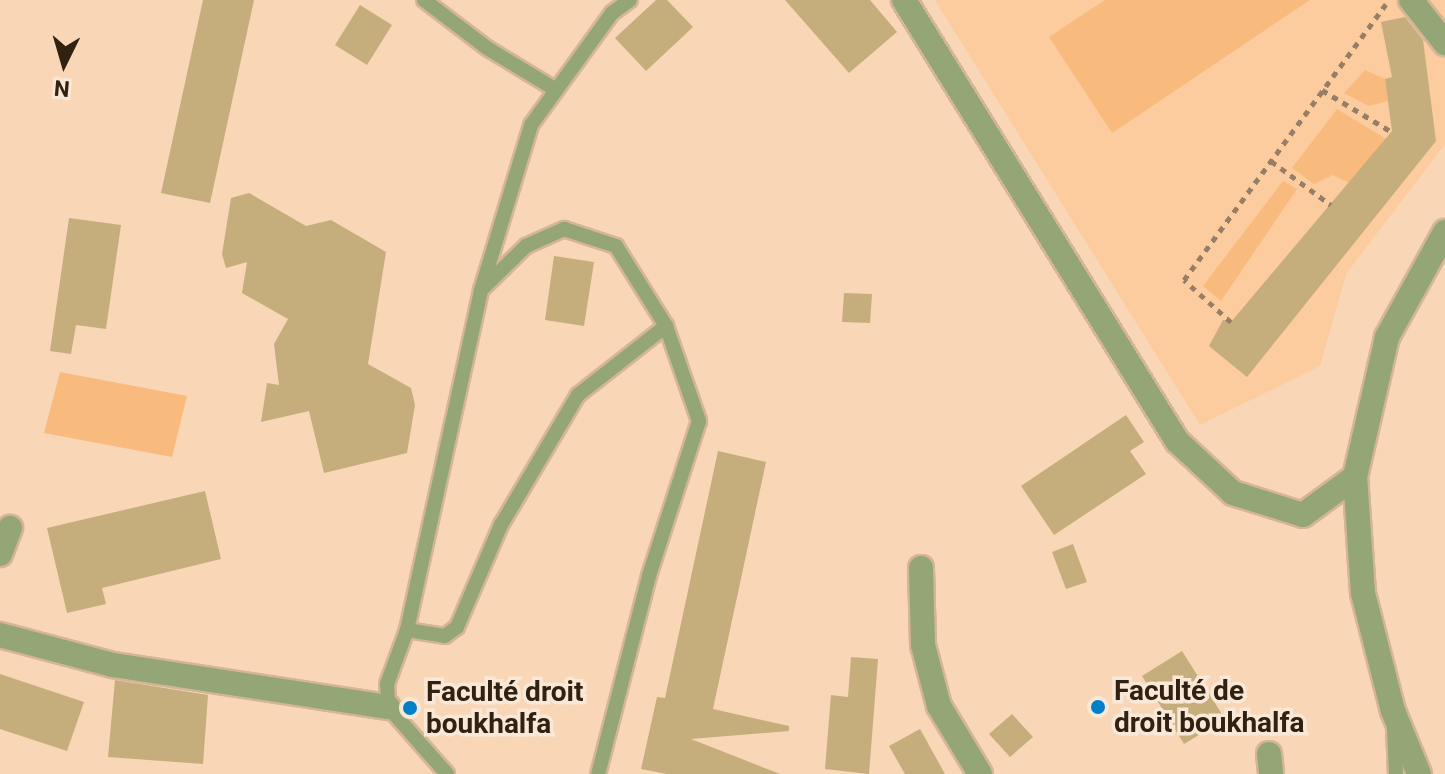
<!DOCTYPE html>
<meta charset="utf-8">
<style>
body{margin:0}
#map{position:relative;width:1445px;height:774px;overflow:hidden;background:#f9d6b6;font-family:Roboto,sans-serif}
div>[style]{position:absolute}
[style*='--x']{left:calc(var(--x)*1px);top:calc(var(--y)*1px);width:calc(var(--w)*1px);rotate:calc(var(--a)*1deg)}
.built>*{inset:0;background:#fccb9e}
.green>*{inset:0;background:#f9ba7d}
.building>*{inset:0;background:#c6ad7c}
.path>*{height:5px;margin-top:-2.5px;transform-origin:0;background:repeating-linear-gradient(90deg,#977e66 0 6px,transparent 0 12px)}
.roads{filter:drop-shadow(2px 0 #d5b598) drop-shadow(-2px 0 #d5b598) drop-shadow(0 2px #d5b598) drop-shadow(0 -2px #d5b598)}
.lane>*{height:14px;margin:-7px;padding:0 7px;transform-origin:7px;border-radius:7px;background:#94a675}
.street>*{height:24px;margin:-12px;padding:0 12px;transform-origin:12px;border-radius:12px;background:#94a675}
.dots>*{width:22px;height:22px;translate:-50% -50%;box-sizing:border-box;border:4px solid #f9e7d7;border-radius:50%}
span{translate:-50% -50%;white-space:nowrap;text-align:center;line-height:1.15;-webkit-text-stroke:7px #f9e7d7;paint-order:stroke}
.poi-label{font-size:28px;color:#312111;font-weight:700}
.left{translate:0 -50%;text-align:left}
.north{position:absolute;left:24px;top:24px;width:80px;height:80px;-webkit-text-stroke:6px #f9e7d7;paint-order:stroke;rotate:185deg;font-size:22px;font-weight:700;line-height:32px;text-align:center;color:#312111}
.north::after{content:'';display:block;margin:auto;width:28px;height:36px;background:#312111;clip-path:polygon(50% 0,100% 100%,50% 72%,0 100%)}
</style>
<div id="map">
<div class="built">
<i style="clip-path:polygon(935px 0,1445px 0,1445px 144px,1346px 274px,1320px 366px,1200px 425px)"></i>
</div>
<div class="green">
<i style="clip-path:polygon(1105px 0,1310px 0,1112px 133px,1049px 37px)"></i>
<i style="clip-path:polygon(1365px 70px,1385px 79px,1388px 101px,1369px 106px,1344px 93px)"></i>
<i style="clip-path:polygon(1337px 109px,1386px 139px,1349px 183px,1333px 175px,1314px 184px,1292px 168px)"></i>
<i style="clip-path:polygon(1283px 181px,1297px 189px,1221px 301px,1203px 286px)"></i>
<i style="clip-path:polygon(60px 372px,187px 396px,172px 457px,44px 433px)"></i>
</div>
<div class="building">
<i style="clip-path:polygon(203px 0,254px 0,210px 203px,161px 193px)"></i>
<i style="clip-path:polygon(656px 0,667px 0,693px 27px,646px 71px,615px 38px)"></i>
<i style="clip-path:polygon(785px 0,870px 0,897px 32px,849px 73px)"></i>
<i style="clip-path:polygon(360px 5px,392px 25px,367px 65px,335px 45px)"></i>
<i style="clip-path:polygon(1405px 17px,1423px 40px,1436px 141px,1247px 377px,1209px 346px,1223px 320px,1231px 322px,1392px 131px,1385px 79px,1392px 77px,1381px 22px)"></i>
<i style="clip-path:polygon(249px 193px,306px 226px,331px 220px,386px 252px,368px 364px,411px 388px,415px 405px,407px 453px,324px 473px,309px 411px,261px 422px,267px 383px,279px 385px,274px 344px,288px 319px,242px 293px,247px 262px,226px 268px,222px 254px,231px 198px)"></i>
<i style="clip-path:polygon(69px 218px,121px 225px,106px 329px,76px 325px,71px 354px,50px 351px)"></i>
<i style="clip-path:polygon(554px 256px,594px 262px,584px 326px,545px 320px)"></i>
<i style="clip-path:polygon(844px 293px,872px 294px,870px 323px,842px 322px)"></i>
<i style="clip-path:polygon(1126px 415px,1144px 442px,1130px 451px,1146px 474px,1054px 535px,1021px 486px)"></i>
<i style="clip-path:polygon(718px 451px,766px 462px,713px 709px,789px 726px,789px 731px,691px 739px,780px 774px,667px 774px,641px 769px,657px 697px,665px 698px)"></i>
<i style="clip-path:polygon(205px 491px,221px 559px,102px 588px,106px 604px,67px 613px,47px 528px)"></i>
<i style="clip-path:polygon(1073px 544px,1087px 582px,1066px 589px,1052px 552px)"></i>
<i style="clip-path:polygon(1182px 651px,1225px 719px,1184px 744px,1142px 676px)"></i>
<i style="clip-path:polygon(851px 657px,878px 659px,869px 774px,825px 769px,831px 695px,848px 697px)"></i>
<i style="clip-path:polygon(0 674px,84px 702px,67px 751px,0 729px)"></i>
<i style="clip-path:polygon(115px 680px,208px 695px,203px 764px,108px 757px)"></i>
<i style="clip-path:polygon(1012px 714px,1033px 737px,1010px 757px,989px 734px)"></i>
<i style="clip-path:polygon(920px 729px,945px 774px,905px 774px,889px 746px)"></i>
</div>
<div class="path">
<i style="--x:1322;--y:90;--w:82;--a:31"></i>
<i style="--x:1271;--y:161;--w:74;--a:36.3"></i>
<i style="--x:1231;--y:322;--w:63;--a:-138.2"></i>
<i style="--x:1184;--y:280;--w:342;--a:-53.8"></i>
</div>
<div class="roads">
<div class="lane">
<i style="--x:424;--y:0;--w:79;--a:37.3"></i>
<i style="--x:487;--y:48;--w:81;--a:31.3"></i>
<i style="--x:481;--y:290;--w:63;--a:-44.4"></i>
<i style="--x:526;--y:246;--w:42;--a:-24.1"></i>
<i style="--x:564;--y:229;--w:55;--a:18.1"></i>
<i style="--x:616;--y:246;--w:94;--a:58"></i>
<i style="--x:666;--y:326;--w:101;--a:70.8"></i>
<i style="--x:699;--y:421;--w:163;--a:107.9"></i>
<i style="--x:649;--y:576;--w:204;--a:104.4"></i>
<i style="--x:407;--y:630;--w:348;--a:-77.7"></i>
<i style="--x:481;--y:290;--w:172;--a:-73.1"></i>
<i style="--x:531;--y:125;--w:138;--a:-54.1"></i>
<i style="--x:612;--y:13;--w:22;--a:-36"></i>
<i style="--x:1394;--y:727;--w:47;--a:87.6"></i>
<i style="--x:447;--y:774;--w:89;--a:-131.4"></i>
<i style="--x:388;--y:707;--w:23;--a:-92"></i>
<i style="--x:387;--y:684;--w:58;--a:-69.7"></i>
<i style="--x:407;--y:630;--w:38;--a:9"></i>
<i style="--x:445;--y:636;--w:15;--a:-37"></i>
<i style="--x:457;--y:627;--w:111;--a:-66.7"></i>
<i style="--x:501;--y:525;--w:151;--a:-59.4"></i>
<i style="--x:578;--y:395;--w:112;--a:-38.1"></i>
</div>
<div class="street">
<i style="--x:904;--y:0;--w:519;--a:58.24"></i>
<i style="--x:1177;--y:441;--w:76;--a:42.9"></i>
<i style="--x:1233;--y:493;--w:73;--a:17.4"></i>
<i style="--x:1303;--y:515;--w:64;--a:-36.2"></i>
<i style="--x:1411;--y:0;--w:55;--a:51.7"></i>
<i style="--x:0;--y:554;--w:28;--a:-69"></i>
<i style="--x:921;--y:568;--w:77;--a:88.5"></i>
<i style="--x:923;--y:645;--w:63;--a:75.3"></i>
<i style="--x:939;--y:706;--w:79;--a:58.9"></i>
<i style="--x:0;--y:635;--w:117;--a:14.9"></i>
<i style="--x:113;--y:665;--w:278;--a:8.7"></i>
<i style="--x:1269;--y:754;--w:20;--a:84"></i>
<i style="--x:1419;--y:774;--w:68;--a:-112.4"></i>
<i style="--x:1393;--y:711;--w:122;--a:-104.3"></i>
<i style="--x:1363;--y:593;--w:116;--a:-93.9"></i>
<i style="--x:1355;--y:477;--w:144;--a:-77.1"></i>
<i style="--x:1387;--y:337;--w:120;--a:-61.1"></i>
</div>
</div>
<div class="dots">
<i style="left:1098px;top:707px;background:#0080c8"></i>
<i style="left:410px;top:708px;background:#0080c8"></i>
</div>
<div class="poi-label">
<span class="left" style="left:1114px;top:707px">Faculté de<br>droit boukhalfa</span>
<span class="left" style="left:426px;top:708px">Faculté droit<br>boukhalfa</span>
</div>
<div class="north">N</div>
</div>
